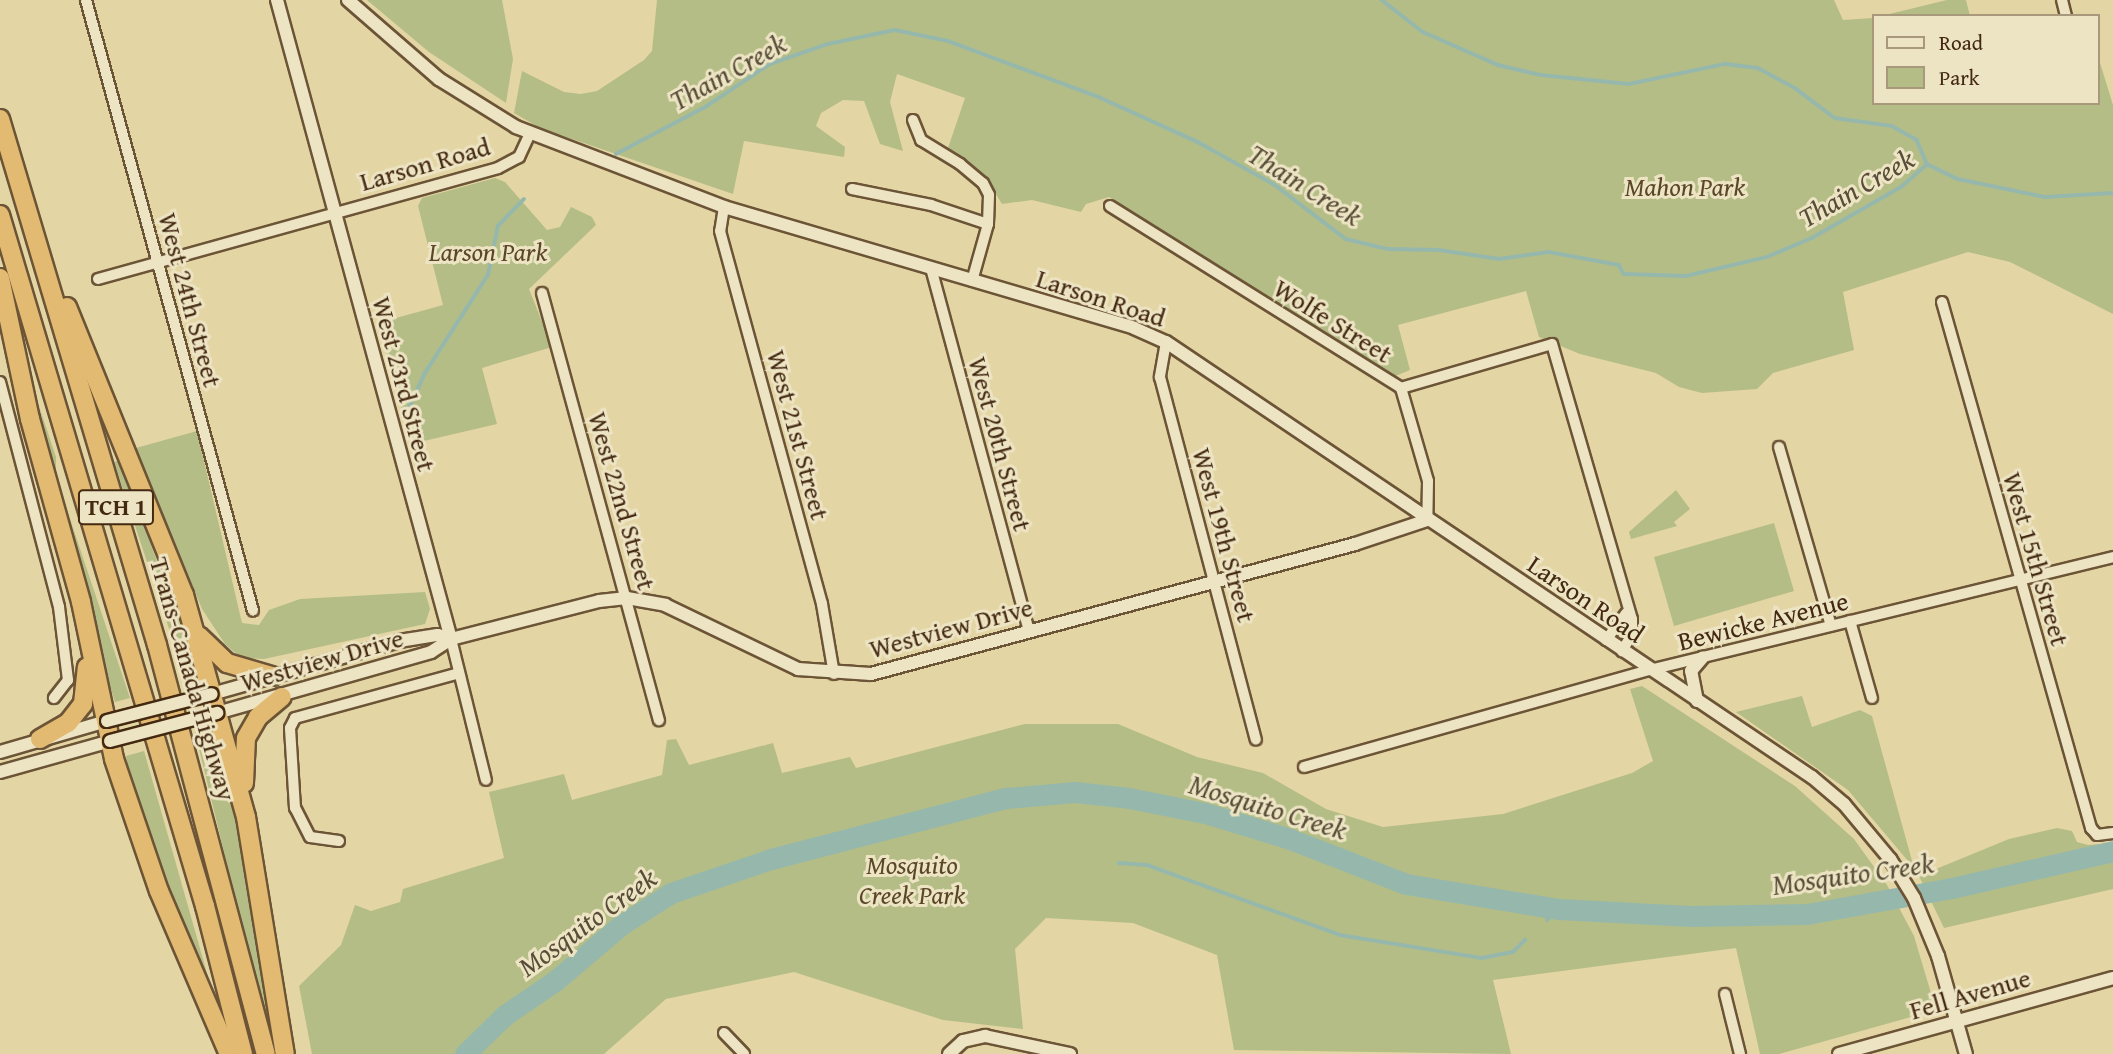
<!DOCTYPE html>
<style>
body{margin:0}
#map{position:relative;width:2113px;height:1054px;overflow:hidden;background:#e4d5a4;font-family:"Gentium Book Plus",serif}
div>[style]{position:absolute}
[style*='--x']{left:calc(var(--x)*1px);top:calc(var(--y)*1px);width:calc(var(--w)*1px);rotate:calc(var(--a)*1deg)}
.green>*{inset:0;background:#b4bd86}
.stream>*{height:3.5px;margin:-1.75px;padding:0 1.75px;transform-origin:1.75px;border-radius:1.75px;background:#96b8ac}
.river>*{height:21px;margin:-10.5px;padding:0 10.5px;transform-origin:10.5px;border-radius:10.5px;background:#96b8ac}
.roads{filter:drop-shadow(2px 0 #6c5436) drop-shadow(-2px 0 #6c5436) drop-shadow(0 2px #6c5436) drop-shadow(0 -2px #6c5436)}
.street>*{height:10px;margin:-5px;padding:0 5px;transform-origin:5px;border-radius:5px;background:#ede4c4}
.secondary>*{height:12px;margin:-6px;padding:0 6px;transform-origin:6px;border-radius:6px;background:#ede4c4}
.highway>*{height:18px;margin:-9px;padding:0 9px;transform-origin:9px;border-radius:9px;background:#e2ba72}
.bridges{filter:drop-shadow(2px 0 #442911) drop-shadow(-2px 0 #442911) drop-shadow(0 2px #442911) drop-shadow(0 -2px #442911)}
.secondary-bridge>*{height:12px;margin:-6px;padding:0 6px;transform-origin:6px;border-radius:6px;background:#ede4c4}
span{translate:-50% -50%;white-space:nowrap;text-align:center;line-height:1.15;-webkit-text-stroke:6px #ede4c4;paint-order:stroke}
.shield-label span{padding:2px 5px;background:#ede4c4;border:2px solid;border-radius:5px;-webkit-text-stroke-width:0}
.shield-label{font-size:24px;color:#442911;font-weight:700}
.street-label{font-size:26px;color:#442911}
.park-label{font-size:26px;color:#5a4728;font-style:italic}
.water-label{font-size:28px;color:#584d38;font-style:italic}
.legend{position:absolute;left:1872px;top:14px;width:228px;height:91px;box-sizing:border-box;background:#ede4c4;border:2px solid #a9997c;margin:0;padding:9px 12px;list-style:none;font-size:21px;color:#442911}
.legend li{display:flex;align-items:center;gap:14px;height:35px}
.legend b{width:35px;border:2px solid #a9997c}
</style>
<div id="map">
<div class="green">
<i style="clip-path:polygon(367px 0,502px 0,513px 59px,506px 103px,429px 52px)"></i>
<i style="clip-path:polygon(657px 0,1834px 0,1843px 20px,1873px 18px,1873px 103px,2097px 103px,2097px 53px,2113px 105px,2113px 314px,2010px 262px,1968px 252px,1843px 292px,1854px 350px,1773px 373px,1757px 389px,1702px 393px,1679px 387px,1656px 373px,1580px 354px,1539px 337px,1526px 291px,1398px 325px,1410px 370px,1393px 377px,1109px 197px,1086px 204px,1081px 212px,1032px 200px,1002px 204px,985px 176px,948px 148px,965px 98px,897px 74px,890px 102px,903px 151px,880px 144px,864px 101px,843px 100px,821px 113px,816px 126px,845px 147px,844px 157px,744px 141px,733px 194px,540px 128px,514px 113px,522px 71px,564px 92px,581px 94px,597px 91px,644px 60px,652px 51px)"></i>
<i style="clip-path:polygon(1947px 0,1966px 0,1970px 16px,1881px 16px)"></i>
<i style="clip-path:polygon(495px 178px,505px 182px,547px 230px,560px 227px,571px 207px,592px 217px,596px 225px,529px 289px,552px 347px,482px 368px,497px 424px,411px 444px,378px 323px,443px 305px,418px 206px,422px 198px)"></i>
<i style="clip-path:polygon(26px 382px,31px 382px,56px 457px,56px 477px,130px 698px,115px 702px,108px 680px,82px 569px,59px 498px,48px 448px,35px 427px)"></i>
<i style="clip-path:polygon(197px 431px,242px 623px,259px 625px,269px 610px,300px 599px,425px 592px,430px 609px,425px 624px,264px 659px,241px 658px,225px 644px,202px 609px,136px 448px)"></i>
<i style="clip-path:polygon(120px 460px,194px 663px,182px 668px,114px 462px)"></i>
<i style="clip-path:polygon(1676px 490px,1690px 509px,1674px 522px,1677px 526px,1631px 539px,1629px 532px)"></i>
<i style="clip-path:polygon(1774px 523px,1794px 591px,1674px 626px,1654px 557px)"></i>
<i style="clip-path:polygon(1642px 686px,1795px 786px,1854px 839px,1887px 885px,1914px 936px,1936px 1010px,1779px 1054px,1760px 1054px,1736px 948px,1493px 980px,1511px 1054px,1234px 1050px,1217px 955px,1133px 923px,1046px 918px,1015px 949px,1023px 1029px,943px 1020px,794px 972px,666px 999px,604px 1054px,312px 1054px,299px 986px,341px 945px,355px 905px,371px 911px,400px 902px,403px 889px,504px 858px,489px 792px,564px 774px,572px 800px,662px 775px,667px 740px,676px 739px,689px 765px,773px 743px,782px 773px,850px 757px,856px 768px,1025px 724px,1118px 724px,1197px 757px,1263px 773px,1326px 809px,1383px 827px,1503px 814px,1632px 773px,1653px 761px,1630px 689px)"></i>
<i style="clip-path:polygon(1802px 696px,1812px 727px,1860px 710px,1872px 716px,1914px 868px,1848px 790px,1736px 712px)"></i>
<i style="clip-path:polygon(195px 732px,210px 732px,240px 836px,274px 1026px,267px 1030px)"></i>
<i style="clip-path:polygon(144px 751px,220px 1019px,132px 798px,126px 756px)"></i>
<i style="clip-path:polygon(2057px 828px,2072px 831px,2077px 842px,2088px 845px,2113px 843px,2113px 889px,1944px 928px,1919px 876px,2009px 839px)"></i>
</div>
<div class="stream">
<i style="--x:1382;--y:0;--w:52;--a:38"></i>
<i style="--x:1423;--y:32;--w:82;--a:23.7"></i>
<i style="--x:1498;--y:65;--w:44;--a:13.1"></i>
<i style="--x:1541;--y:75;--w:88;--a:5.8"></i>
<i style="--x:1629;--y:84;--w:98;--a:-11.8"></i>
<i style="--x:1725;--y:64;--w:33;--a:7"></i>
<i style="--x:1758;--y:68;--w:42;--a:28.4"></i>
<i style="--x:1795;--y:88;--w:50;--a:36.9"></i>
<i style="--x:1835;--y:118;--w:58;--a:8"></i>
<i style="--x:1892;--y:126;--w:29;--a:29"></i>
<i style="--x:1917;--y:140;--w:26;--a:67"></i>
<i style="--x:616;--y:154;--w:103;--a:-27.8"></i>
<i style="--x:707;--y:106;--w:76;--a:-33.7"></i>
<i style="--x:770;--y:64;--w:61;--a:-19"></i>
<i style="--x:828;--y:44;--w:68;--a:-11.8"></i>
<i style="--x:895;--y:30;--w:54;--a:11.7"></i>
<i style="--x:948;--y:41;--w:163;--a:20.4"></i>
<i style="--x:1101;--y:98;--w:107;--a:24.4"></i>
<i style="--x:1198;--y:142;--w:88;--a:29.2"></i>
<i style="--x:1275;--y:185;--w:89;--a:37.3"></i>
<i style="--x:1346;--y:239;--w:43;--a:13.4"></i>
<i style="--x:1388;--y:249;--w:51;--a:1.1"></i>
<i style="--x:1439;--y:250;--w:61;--a:8.5"></i>
<i style="--x:1499;--y:259;--w:50;--a:-8"></i>
<i style="--x:1549;--y:252;--w:71;--a:10.5"></i>
<i style="--x:1619;--y:265;--w:10;--a:61"></i>
<i style="--x:1624;--y:274;--w:62;--a:1.8"></i>
<i style="--x:1686;--y:276;--w:83;--a:-13.2"></i>
<i style="--x:1767;--y:257;--w:49;--a:-22.9"></i>
<i style="--x:1812;--y:238;--w:103;--a:-29.8"></i>
<i style="--x:1901;--y:187;--w:35;--a:-41"></i>
<i style="--x:1927;--y:164;--w:34;--a:26"></i>
<i style="--x:1958;--y:179;--w:89;--a:11.7"></i>
<i style="--x:2045;--y:197;--w:68;--a:-3.4"></i>
<i style="--x:405;--y:417;--w:48;--a:-65.6"></i>
<i style="--x:425;--y:373;--w:117;--a:-57.3"></i>
<i style="--x:488;--y:275;--w:50;--a:-78.5"></i>
<i style="--x:498;--y:226;--w:37;--a:-46"></i>
<i style="--x:1119;--y:863;--w:28;--a:4"></i>
<i style="--x:1147;--y:865;--w:205;--a:19.9"></i>
<i style="--x:1340;--y:935;--w:144;--a:9.2"></i>
<i style="--x:1482;--y:958;--w:32;--a:-11"></i>
<i style="--x:1513;--y:952;--w:17;--a:-45"></i>
<i style="--x:1547;--y:920;--w:16;--a:-43"></i>
</div>
<div class="river">
<i style="--x:465;--y:1054;--w:56;--a:-44.3"></i>
<i style="--x:505;--y:1015;--w:60;--a:-34.2"></i>
<i style="--x:555;--y:981;--w:87;--a:-40.3"></i>
<i style="--x:621;--y:925;--w:59;--a:-32.6"></i>
<i style="--x:671;--y:893;--w:106;--a:-18.8"></i>
<i style="--x:771;--y:859;--w:243;--a:-14.6"></i>
<i style="--x:1006;--y:798;--w:69;--a:-5"></i>
<i style="--x:1075;--y:792;--w:54;--a:6.3"></i>
<i style="--x:1129;--y:798;--w:77;--a:11.2"></i>
<i style="--x:1205;--y:813;--w:89;--a:17"></i>
<i style="--x:1290;--y:839;--w:124;--a:21.2"></i>
<i style="--x:1406;--y:884;--w:155;--a:9.3"></i>
<i style="--x:1559;--y:909;--w:131;--a:3.1"></i>
<i style="--x:1690;--y:916;--w:117;--a:-1"></i>
<i style="--x:1807;--y:914;--w:147;--a:-10.2"></i>
<i style="--x:1952;--y:888;--w:165;--a:-12.9"></i>
</div>
<div class="roads">
<div class="street">
<i style="--x:86;--y:0;--w:633;--a:74.71"></i>
<i style="--x:2062;--y:0;--w:16;--a:76"></i>
<i style="--x:913;--y:120;--w:22;--a:68"></i>
<i style="--x:921;--y:140;--w:46;--a:31.6"></i>
<i style="--x:960;--y:164;--w:30;--a:40"></i>
<i style="--x:983;--y:183;--w:13;--a:63"></i>
<i style="--x:989;--y:195;--w:29;--a:92"></i>
<i style="--x:988;--y:224;--w:59;--a:105.7"></i>
<i style="--x:852;--y:189;--w:81;--a:11.4"></i>
<i style="--x:931;--y:205;--w:60;--a:18.4"></i>
<i style="--x:1110;--y:206;--w:343;--a:32"></i>
<i style="--x:1401;--y:388;--w:157;--a:-16.2"></i>
<i style="--x:1552;--y:344;--w:286;--a:73.8"></i>
<i style="--x:1632;--y:619;--w:15;--a:90"></i>
<i style="--x:1632;--y:634;--w:20;--a:120"></i>
<i style="--x:724;--y:207;--w:24;--a:99"></i>
<i style="--x:720;--y:231;--w:387;--a:74.7"></i>
<i style="--x:822;--y:604;--w:71;--a:80.3"></i>
<i style="--x:931;--y:268;--w:377;--a:74.9"></i>
<i style="--x:98;--y:279;--w:415;--a:-15.5"></i>
<i style="--x:498;--y:168;--w:24;--a:-28"></i>
<i style="--x:519;--y:157;--w:26;--a:-65"></i>
<i style="--x:542;--y:293;--w:443;--a:74.7"></i>
<i style="--x:1942;--y:302;--w:547;--a:74.18"></i>
<i style="--x:2091;--y:828;--w:9;--a:49"></i>
<i style="--x:2097;--y:835;--w:16;--a:-7"></i>
<i style="--x:1166;--y:342;--w:36;--a:100"></i>
<i style="--x:1160;--y:377;--w:375;--a:75.2"></i>
<i style="--x:0;--y:382;--w:233;--a:75.3"></i>
<i style="--x:59;--y:607;--w:74;--a:83"></i>
<i style="--x:68;--y:680;--w:23;--a:128"></i>
<i style="--x:1401;--y:388;--w:97;--a:73.8"></i>
<i style="--x:1428;--y:481;--w:39;--a:91"></i>
<i style="--x:1779;--y:447;--w:186;--a:73.8"></i>
<i style="--x:1850;--y:621;--w:80;--a:74.1"></i>
<i style="--x:451;--y:639;--w:145;--a:76.1"></i>
<i style="--x:1606;--y:640;--w:34;--a:-53"></i>
<i style="--x:1304;--y:767;--w:359;--a:-15.7"></i>
<i style="--x:1650;--y:670;--w:477;--a:-13.7"></i>
<i style="--x:339;--y:841;--w:29;--a:-172"></i>
<i style="--x:310;--y:837;--w:33;--a:-117"></i>
<i style="--x:295;--y:808;--w:80;--a:-93.6"></i>
<i style="--x:290;--y:728;--w:11;--a:-63"></i>
<i style="--x:295;--y:718;--w:170;--a:-15.3"></i>
<i style="--x:1725;--y:994;--w:62;--a:76"></i>
<i style="--x:724;--y:1033;--w:29;--a:46"></i>
</div>
<div class="secondary">
<i style="--x:277;--y:0;--w:662;--a:74.77"></i>
<i style="--x:348;--y:0;--w:121;--a:41"></i>
<i style="--x:439;--y:79;--w:91;--a:31.9"></i>
<i style="--x:516;--y:127;--w:223;--a:21"></i>
<i style="--x:724;--y:207;--w:427;--a:16.4"></i>
<i style="--x:1134;--y:328;--w:35;--a:24"></i>
<i style="--x:1166;--y:342;--w:779;--a:33.96"></i>
<i style="--x:1812;--y:777;--w:42;--a:40.2"></i>
<i style="--x:1844;--y:804;--w:72;--a:50.1"></i>
<i style="--x:1890;--y:859;--w:46;--a:58.4"></i>
<i style="--x:1914;--y:898;--w:63;--a:67.5"></i>
<i style="--x:1938;--y:956;--w:102;--a:74.1"></i>
<i style="--x:212;--y:694;--w:194;--a:-15.8"></i>
<i style="--x:399;--y:641;--w:39;--a:-9"></i>
<i style="--x:438;--y:635;--w:14;--a:17"></i>
<i style="--x:451;--y:639;--w:153;--a:-14.4"></i>
<i style="--x:599;--y:601;--w:28;--a:-6"></i>
<i style="--x:627;--y:598;--w:39;--a:10"></i>
<i style="--x:665;--y:605;--w:148;--a:25.7"></i>
<i style="--x:798;--y:669;--w:73;--a:3.9"></i>
<i style="--x:871;--y:674;--w:501;--a:-15.03"></i>
<i style="--x:1355;--y:544;--w:76;--a:-18.4"></i>
<i style="--x:1697;--y:701;--w:31;--a:-101"></i>
<i style="--x:1691;--y:671;--w:18;--a:-49"></i>
<i style="--x:217;--y:713;--w:223;--a:-15.9"></i>
<i style="--x:431;--y:652;--w:24;--a:-33"></i>
<i style="--x:0;--y:752;--w:111;--a:-16.2"></i>
<i style="--x:0;--y:772;--w:114;--a:-15.7"></i>
<i style="--x:949;--y:1054;--w:19;--a:-43"></i>
<i style="--x:963;--y:1041;--w:23;--a:-13"></i>
<i style="--x:985;--y:1036;--w:87;--a:12"></i>
<i style="--x:1839;--y:1054;--w:284;--a:-15.5"></i>
</div>
<div class="highway">
<i style="--x:0;--y:119;--w:549;--a:73.38"></i>
<i style="--x:157;--y:645;--w:423;--a:75.1"></i>
<i style="--x:0;--y:215;--w:721;--a:73.48"></i>
<i style="--x:205;--y:906;--w:153;--a:75.6"></i>
<i style="--x:0;--y:278;--w:144;--a:78"></i>
<i style="--x:30;--y:419;--w:190;--a:74.4"></i>
<i style="--x:81;--y:602;--w:160;--a:78.1"></i>
<i style="--x:114;--y:759;--w:139;--a:71.2"></i>
<i style="--x:159;--y:891;--w:177;--a:66.8"></i>
<i style="--x:67;--y:307;--w:311;--a:67.9"></i>
<i style="--x:184;--y:595;--w:230;--a:74.4"></i>
<i style="--x:246;--y:817;--w:240;--a:80.7"></i>
<i style="--x:199;--y:636;--w:39;--a:44"></i>
<i style="--x:227;--y:663;--w:47;--a:16.1"></i>
<i style="--x:40;--y:739;--w:32;--a:-30"></i>
<i style="--x:68;--y:723;--w:24;--a:-52"></i>
<i style="--x:83;--y:704;--w:37;--a:-84"></i>
<i style="--x:244;--y:783;--w:45;--a:-87.5"></i>
<i style="--x:246;--y:738;--w:24;--a:-60"></i>
<i style="--x:258;--y:717;--w:31;--a:-40"></i>
</div>
</div>
<div class="bridges">
<div class="secondary-bridge">
<i style="--x:107;--y:721;--w:108;--a:-14.4"></i>
<i style="--x:110;--y:741;--w:111;--a:-14.7"></i>
</div>
</div>
<div class="shield-label">
<span style="left:116px;top:507px">TCH 1</span>
</div>
<div class="street-label">
<span style="left:425px;top:164px;rotate:-16deg">Larson Road</span>
<span style="left:1101px;top:298px;rotate:18deg">Larson Road</span>
<span style="left:190px;top:300px;rotate:75deg">West 24th Street</span>
<span style="left:1333px;top:321px;rotate:32deg">Wolfe Street</span>
<span style="left:404px;top:384px;rotate:75deg">West 23rd Street</span>
<span style="left:798px;top:435px;rotate:75deg">West 21st Street</span>
<span style="left:1000px;top:444px;rotate:75deg">West 20th Street</span>
<span style="left:622px;top:501px;rotate:74deg">West 22nd Street</span>
<span style="left:1224px;top:535px;rotate:75deg">West 19th Street</span>
<span style="left:2036px;top:559px;rotate:74deg">West 15th Street</span>
<span style="left:1586px;top:599px;rotate:34deg">Larson Road</span>
<span style="left:1763px;top:621px;rotate:-14deg">Bewicke Avenue</span>
<span style="left:951px;top:628px;rotate:-15deg">Westview Drive</span>
<span style="left:322px;top:660px;rotate:-16deg">Westview Drive</span>
<span style="left:193px;top:679px;rotate:74deg">Trans-Canada Highway</span>
<span style="left:1970px;top:994px;rotate:-16deg">Fell Avenue</span>
</div>
<div class="park-label">
<span style="left:1685px;top:187px">Mahon Park</span>
<span style="left:488px;top:252px">Larson Park</span>
<span style="left:912px;top:880px">Mosquito<br>Creek Park</span>
</div>
<div class="water-label">
<span style="left:728px;top:72px;rotate:-29deg">Thain Creek</span>
<span style="left:1305px;top:185px;rotate:32deg">Thain Creek</span>
<span style="left:1856px;top:188px;rotate:-30deg">Thain Creek</span>
<span style="left:1268px;top:807px;rotate:17deg">Mosquito Creek</span>
<span style="left:1853px;top:874px;rotate:-8deg">Mosquito Creek</span>
<span style="left:587px;top:922px;rotate:-36deg">Mosquito Creek</span>
</div>
<ul class="legend">
<li><b style="height:9px;background:#ede4c4"></b>Road</li>
<li><b style="height:19px;background:#b4bd86"></b>Park</li>
</ul>
</div>
